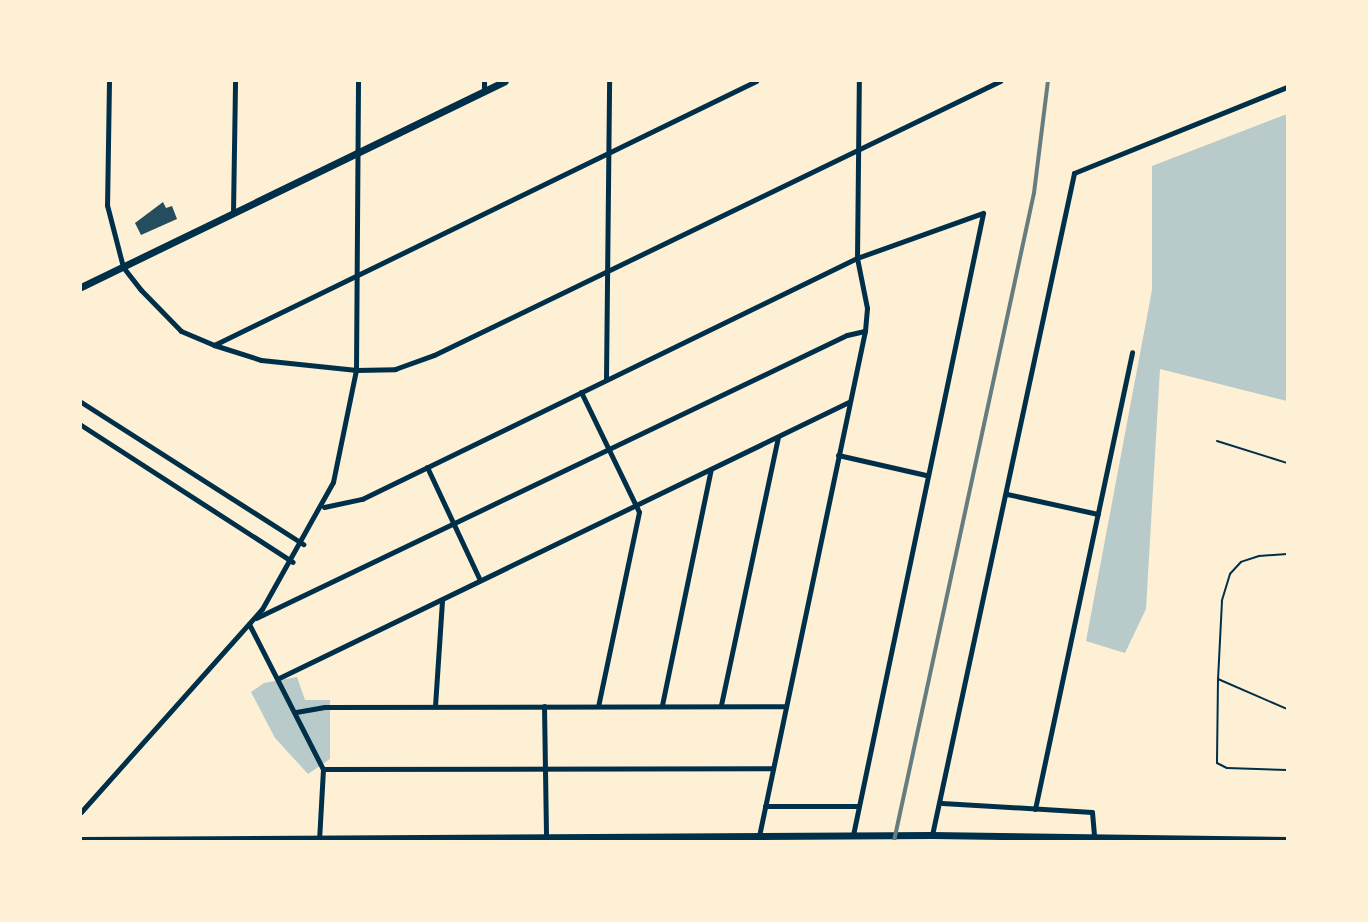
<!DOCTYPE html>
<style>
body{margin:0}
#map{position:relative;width:1368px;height:922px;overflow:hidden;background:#fdf0d5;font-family:"Noto Sans",sans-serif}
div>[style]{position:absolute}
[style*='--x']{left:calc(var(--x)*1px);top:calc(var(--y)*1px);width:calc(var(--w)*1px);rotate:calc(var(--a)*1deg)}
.green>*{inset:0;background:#b9caca}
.building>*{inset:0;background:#264d5e}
.service>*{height:2px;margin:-1px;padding:0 1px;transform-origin:1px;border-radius:1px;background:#003049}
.minor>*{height:5px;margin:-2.5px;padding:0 2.5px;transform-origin:2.5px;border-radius:2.5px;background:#003049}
.tertiary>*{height:7px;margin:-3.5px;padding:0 3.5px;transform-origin:3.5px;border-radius:3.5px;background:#003049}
.rail>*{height:4px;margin:-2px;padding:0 2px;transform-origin:2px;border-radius:2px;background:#657d81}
span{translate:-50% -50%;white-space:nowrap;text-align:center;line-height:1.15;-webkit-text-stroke:4.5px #fdf0d5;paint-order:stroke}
.frame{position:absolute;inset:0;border:82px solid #fdf0d5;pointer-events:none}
</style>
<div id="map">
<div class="green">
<i style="clip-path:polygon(1287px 114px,1287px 401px,1160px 369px,1146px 609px,1125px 653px,1086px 641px,1152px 290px,1152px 166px)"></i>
<i style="clip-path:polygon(297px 677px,305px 700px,330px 700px,330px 759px,308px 774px,275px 738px,251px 692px,264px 683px)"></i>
</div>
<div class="building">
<i style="clip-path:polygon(163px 202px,166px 208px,172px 206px,177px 219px,141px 235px,135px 223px)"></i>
</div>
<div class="service">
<i style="--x:1217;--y:441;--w:73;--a:17.4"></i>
<i style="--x:1287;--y:554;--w:28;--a:176"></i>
<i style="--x:1259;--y:556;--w:19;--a:162"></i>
<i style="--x:1241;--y:562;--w:16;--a:133"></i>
<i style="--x:1230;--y:574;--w:28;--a:107"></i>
<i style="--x:1222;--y:601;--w:78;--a:92.9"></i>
<i style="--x:1218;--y:679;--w:75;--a:23.5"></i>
<i style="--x:1218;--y:679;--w:84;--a:90.7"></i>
<i style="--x:1217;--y:763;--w:11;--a:27"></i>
<i style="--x:1227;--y:768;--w:60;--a:1.9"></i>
</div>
<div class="minor">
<i style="--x:109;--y:81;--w:124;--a:90.9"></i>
<i style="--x:107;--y:205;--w:64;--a:75.5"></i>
<i style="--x:123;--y:267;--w:29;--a:52"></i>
<i style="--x:141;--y:290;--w:57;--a:45.7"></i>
<i style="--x:181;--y:331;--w:36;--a:23"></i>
<i style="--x:214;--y:345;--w:49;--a:17.7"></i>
<i style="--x:261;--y:360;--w:96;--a:6"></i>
<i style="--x:356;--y:370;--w:39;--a:-1"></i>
<i style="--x:395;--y:369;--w:41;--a:-19.7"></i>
<i style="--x:434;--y:355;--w:629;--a:-25.83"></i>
<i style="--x:484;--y:91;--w:10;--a:-90"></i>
<i style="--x:233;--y:212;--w:131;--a:-89.1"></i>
<i style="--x:214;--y:345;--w:603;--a:-25.97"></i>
<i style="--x:606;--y:379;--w:298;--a:-89.4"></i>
<i style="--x:581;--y:392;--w:133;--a:64.2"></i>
<i style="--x:639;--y:512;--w:198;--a:101.9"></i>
<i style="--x:81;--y:402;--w:264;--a:32.6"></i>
<i style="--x:81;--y:425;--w:252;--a:32.9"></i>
<i style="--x:838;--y:455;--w:90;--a:12.8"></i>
<i style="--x:427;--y:467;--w:125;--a:64.9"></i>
<i style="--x:1007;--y:494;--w:93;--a:12.4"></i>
<i style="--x:324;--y:507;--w:39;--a:-12"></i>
<i style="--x:362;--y:499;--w:551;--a:-25.96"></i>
<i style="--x:857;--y:258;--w:134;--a:-19.7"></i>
<i style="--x:256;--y:618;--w:655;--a:-25.59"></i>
<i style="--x:847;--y:335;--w:18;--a:-13"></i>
<i style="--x:249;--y:624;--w:163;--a:63"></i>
<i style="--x:323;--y:769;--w:72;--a:93.2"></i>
<i style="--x:279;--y:678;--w:633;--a:-25.84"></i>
<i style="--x:662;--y:705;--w:241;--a:-78.3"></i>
<i style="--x:721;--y:705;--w:274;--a:-78"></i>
<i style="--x:435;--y:706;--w:106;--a:-86.2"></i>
<i style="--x:544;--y:706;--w:130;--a:89.1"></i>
<i style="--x:296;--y:712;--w:29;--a:-10"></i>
<i style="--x:325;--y:707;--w:461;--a:-0.1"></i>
<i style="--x:323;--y:769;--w:450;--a:-0.1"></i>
<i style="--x:942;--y:803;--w:150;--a:3.4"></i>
<i style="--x:1092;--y:812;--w:23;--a:85"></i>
<i style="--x:765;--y:806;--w:93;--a:0"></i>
<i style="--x:1035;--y:809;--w:467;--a:-78"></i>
<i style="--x:81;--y:812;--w:272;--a:-48.3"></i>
<i style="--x:262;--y:609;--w:145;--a:-60.8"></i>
<i style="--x:333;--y:482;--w:114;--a:-78.4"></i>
<i style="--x:356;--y:370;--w:289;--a:-89.6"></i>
<i style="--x:853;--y:835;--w:635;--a:-78.19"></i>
<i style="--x:932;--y:835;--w:677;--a:-77.89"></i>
<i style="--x:1074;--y:173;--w:230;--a:-22"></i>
<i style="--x:759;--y:836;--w:516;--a:-78.15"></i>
<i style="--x:865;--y:331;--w:23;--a:-85"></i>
<i style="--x:867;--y:308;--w:51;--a:-101.3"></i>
<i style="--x:857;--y:258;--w:177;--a:-89.4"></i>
</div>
<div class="tertiary">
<i style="--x:81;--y:287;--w:471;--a:-25.9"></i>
<i style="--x:81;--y:840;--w:851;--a:-0.34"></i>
<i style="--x:932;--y:835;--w:355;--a:0.8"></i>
</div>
<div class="rail">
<i style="--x:894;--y:841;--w:663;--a:-77.81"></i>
<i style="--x:1034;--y:193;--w:113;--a:-82.9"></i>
</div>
<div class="frame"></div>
</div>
